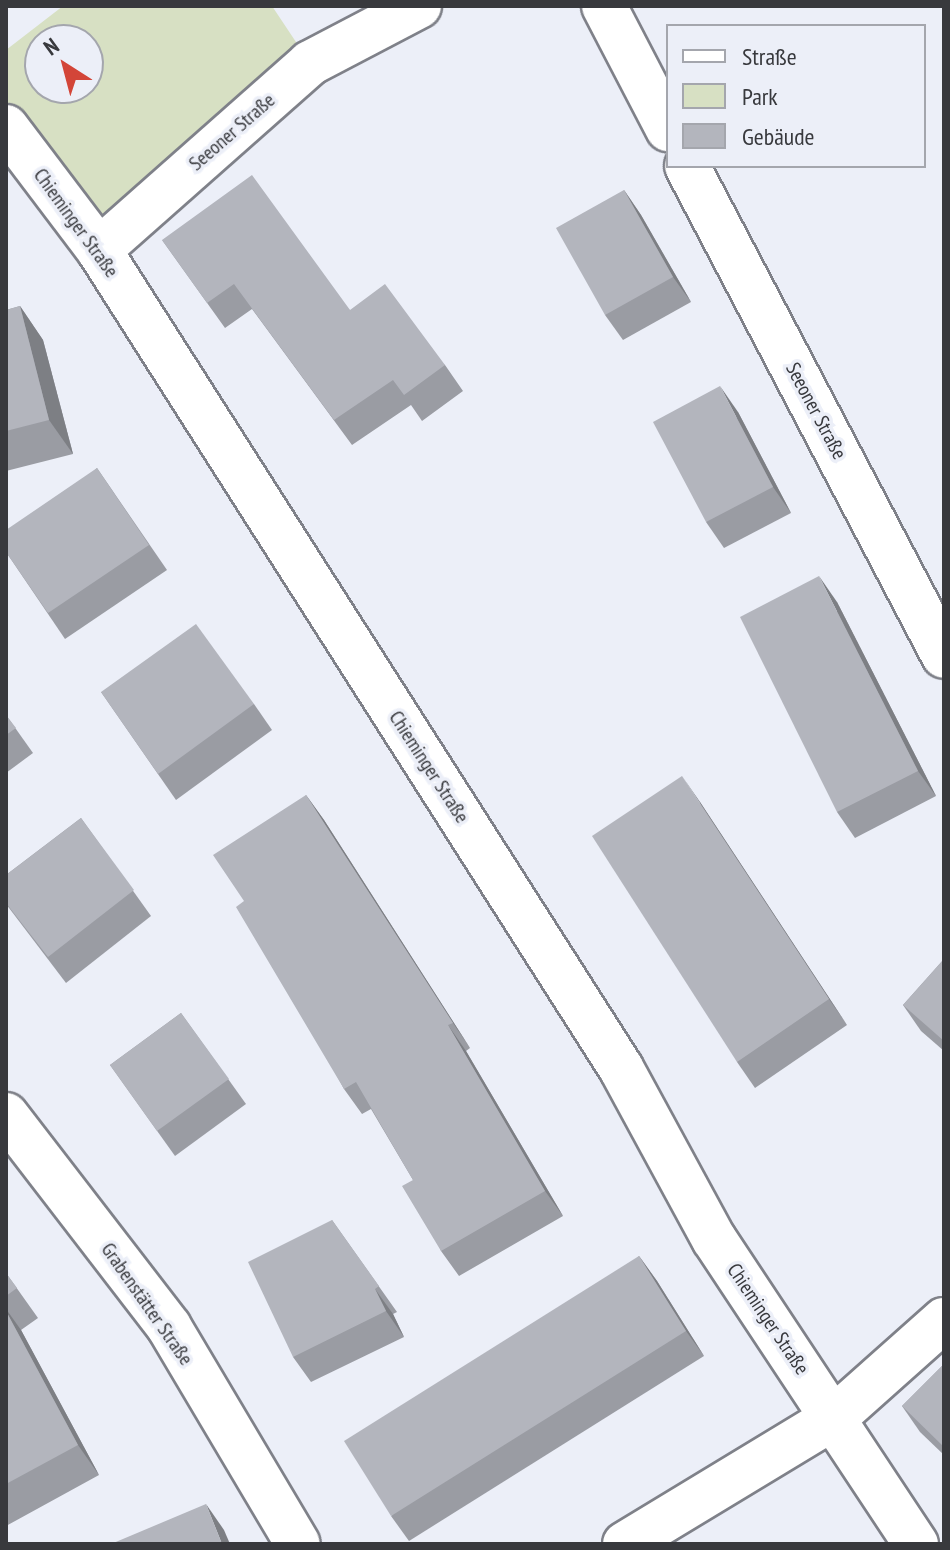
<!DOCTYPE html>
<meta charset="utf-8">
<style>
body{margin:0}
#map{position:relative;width:950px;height:1550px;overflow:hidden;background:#eceff8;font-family:"PT Sans Narrow",sans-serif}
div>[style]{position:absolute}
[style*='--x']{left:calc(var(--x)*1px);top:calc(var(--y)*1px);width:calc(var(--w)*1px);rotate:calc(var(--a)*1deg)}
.green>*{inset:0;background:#d7e0c3}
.roads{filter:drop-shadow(2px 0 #7f8189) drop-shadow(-2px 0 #7f8189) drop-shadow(0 2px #7f8189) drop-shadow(0 -2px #7f8189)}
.minor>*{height:44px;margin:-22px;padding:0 22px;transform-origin:22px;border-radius:22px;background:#fff}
.wall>*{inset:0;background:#9a9ca3}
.shaded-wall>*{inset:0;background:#7d7f84}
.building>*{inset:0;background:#b3b5bd}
span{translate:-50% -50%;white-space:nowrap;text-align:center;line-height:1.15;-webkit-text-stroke:7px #eceff8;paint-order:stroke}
.street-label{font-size:20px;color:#38393d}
.frame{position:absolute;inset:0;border:8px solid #38393d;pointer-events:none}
.legend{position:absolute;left:666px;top:24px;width:260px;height:144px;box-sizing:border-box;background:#eceff8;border:2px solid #a4a6ad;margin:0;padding:10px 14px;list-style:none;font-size:24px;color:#38393d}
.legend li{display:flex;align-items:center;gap:16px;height:40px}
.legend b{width:40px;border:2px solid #a4a6ad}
.north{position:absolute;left:24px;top:24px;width:80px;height:80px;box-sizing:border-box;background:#eceff8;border:2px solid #a4a6ad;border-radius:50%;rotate:324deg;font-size:22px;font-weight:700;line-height:32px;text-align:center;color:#38393d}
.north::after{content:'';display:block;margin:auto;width:28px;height:36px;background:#d34538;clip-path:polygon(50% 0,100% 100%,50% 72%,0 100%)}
</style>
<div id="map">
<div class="green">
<i style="clip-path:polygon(evenodd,63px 6px,272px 6px,310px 63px,99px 250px,6px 127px,6px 50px,63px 6px,40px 40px,88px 40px,88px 88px,40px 88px,40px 40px)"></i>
</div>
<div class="roads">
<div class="minor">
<i style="--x:604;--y:6;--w:139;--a:62.5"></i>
<i style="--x:6;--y:127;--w:154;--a:52.9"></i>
<i style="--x:99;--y:250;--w:970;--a:57.46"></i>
<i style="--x:621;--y:1068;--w:195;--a:61.5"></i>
<i style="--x:714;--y:1239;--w:366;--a:56.5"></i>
<i style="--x:687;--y:166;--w:553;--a:62.32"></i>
<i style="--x:99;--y:250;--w:282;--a:-41.5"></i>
<i style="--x:310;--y:63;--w:123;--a:-27.6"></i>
<i style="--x:6;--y:1115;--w:267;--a:52.4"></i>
<i style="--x:169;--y:1327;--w:252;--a:59.3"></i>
<i style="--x:625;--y:1544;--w:245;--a:-31.2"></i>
<i style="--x:835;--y:1417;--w:146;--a:-41.7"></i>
</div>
</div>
<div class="wall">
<i style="clip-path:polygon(624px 190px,641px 215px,691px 302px,623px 340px,605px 315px)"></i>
<i style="clip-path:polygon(162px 240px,350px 310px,445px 365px,463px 391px,422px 421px,411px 405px,352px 445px,252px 309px,225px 328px)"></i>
<i style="clip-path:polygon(20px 306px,43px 340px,73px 454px,6px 471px,6px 310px)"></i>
<i style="clip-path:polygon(738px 412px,791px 513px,724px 548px,706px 522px)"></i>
<i style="clip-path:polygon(97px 468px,167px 570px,65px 639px,6px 552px)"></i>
<i style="clip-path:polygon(837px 602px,936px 796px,855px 838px,837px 812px)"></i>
<i style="clip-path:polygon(101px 692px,254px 704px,272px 730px,176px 800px)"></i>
<i style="clip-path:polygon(6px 715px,33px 753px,6px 773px)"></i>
<i style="clip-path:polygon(306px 795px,324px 820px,470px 1048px,466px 1051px,563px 1216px,459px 1276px,441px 1251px,413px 1180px,371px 1109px,362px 1114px,344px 1089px,244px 901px)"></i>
<i style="clip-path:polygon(700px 802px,847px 1025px,755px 1088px,737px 1062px)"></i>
<i style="clip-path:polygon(81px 818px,151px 916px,66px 983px,6px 904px,6px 875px)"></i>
<i style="clip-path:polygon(944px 959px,944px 1051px,921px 1031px,903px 1005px)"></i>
<i style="clip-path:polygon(181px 1013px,246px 1104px,175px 1156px,110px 1065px)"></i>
<i style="clip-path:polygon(332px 1220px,397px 1312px,393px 1314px,404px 1337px,311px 1382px,293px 1357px)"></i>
<i style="clip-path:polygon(639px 1256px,657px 1281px,704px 1356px,409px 1541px,391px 1516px)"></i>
<i style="clip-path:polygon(6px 1273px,38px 1318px,21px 1330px,99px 1475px,6px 1526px)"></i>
<i style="clip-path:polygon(944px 1364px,944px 1455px,920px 1432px,902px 1406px)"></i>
</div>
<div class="shaded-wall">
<i style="clip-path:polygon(624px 190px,641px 215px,691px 302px,673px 277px)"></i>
<i style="clip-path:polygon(20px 306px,43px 340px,73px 454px,49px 420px)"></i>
<i style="clip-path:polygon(720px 386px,738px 412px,791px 513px,773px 487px)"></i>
<i style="clip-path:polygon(819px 576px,837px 602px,936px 796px,918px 771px)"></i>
<i style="clip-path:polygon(682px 776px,700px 802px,847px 1025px,829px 999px)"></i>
<i style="clip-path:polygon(306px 795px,324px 820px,470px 1048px,453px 1023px)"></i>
<i style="clip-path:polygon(448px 1025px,466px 1051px,563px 1216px,545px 1191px)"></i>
<i style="clip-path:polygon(639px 1256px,657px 1281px,704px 1356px,686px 1331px)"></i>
<i style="clip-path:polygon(375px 1289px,393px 1314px,404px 1337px,386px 1311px)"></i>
<i style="clip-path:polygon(6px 1309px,21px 1330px,99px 1475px,78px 1445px,6px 1311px)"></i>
<i style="clip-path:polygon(206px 1504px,224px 1530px,230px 1544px,222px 1544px)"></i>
</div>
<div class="building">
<i style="clip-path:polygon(252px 175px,350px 310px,385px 284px,445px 365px,404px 395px,393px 380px,334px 420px,234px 284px,207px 303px,162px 240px)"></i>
<i style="clip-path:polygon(624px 190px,673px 277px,605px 315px,556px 228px)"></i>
<i style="clip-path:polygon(20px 306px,49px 420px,6px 431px,6px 310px)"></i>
<i style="clip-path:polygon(720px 386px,773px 487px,706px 522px,653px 422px)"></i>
<i style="clip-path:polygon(97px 468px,149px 545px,48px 613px,6px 552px,6px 530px)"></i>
<i style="clip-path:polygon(819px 576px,918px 771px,837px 812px,740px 617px)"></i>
<i style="clip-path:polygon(196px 624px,254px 704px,158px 774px,101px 692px)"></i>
<i style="clip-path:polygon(6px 715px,16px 728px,6px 735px)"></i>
<i style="clip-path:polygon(682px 776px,829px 999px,737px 1062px,592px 836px)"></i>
<i style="clip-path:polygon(306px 795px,453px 1023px,448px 1025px,545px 1191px,441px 1251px,402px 1186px,413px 1180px,356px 1082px,344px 1089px,236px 907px,244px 901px,213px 855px)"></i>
<i style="clip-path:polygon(81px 818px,134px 890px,48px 957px,6px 903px,6px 875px)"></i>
<i style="clip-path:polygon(944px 959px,944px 1041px,903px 1005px)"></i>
<i style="clip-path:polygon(181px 1013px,229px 1079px,157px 1131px,110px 1065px)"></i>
<i style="clip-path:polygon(332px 1220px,379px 1286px,375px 1289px,386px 1311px,293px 1357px,248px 1262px)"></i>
<i style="clip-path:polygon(639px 1256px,686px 1331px,391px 1516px,344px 1441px)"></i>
<i style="clip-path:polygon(6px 1273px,17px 1288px,6px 1296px)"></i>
<i style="clip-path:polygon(6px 1311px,78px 1445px,6px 1484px)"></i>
<i style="clip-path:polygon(944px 1364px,944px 1447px,902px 1406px)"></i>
<i style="clip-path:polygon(206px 1504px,222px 1544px,111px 1544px)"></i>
</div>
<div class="street-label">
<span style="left:232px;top:132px;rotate:-41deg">Seeoner Straße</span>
<span style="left:76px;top:223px;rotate:54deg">Chieminger Straße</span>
<span style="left:816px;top:411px;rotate:62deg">Seeoner Straße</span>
<span style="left:429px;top:767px;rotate:57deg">Chieminger Straße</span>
<span style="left:147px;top:1304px;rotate:55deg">Grabenstätter Straße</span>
<span style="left:768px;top:1319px;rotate:56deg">Chieminger Straße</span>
</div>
<div class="frame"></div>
<ul class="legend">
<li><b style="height:10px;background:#fff"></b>Straße</li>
<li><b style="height:22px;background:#d7e0c3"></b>Park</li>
<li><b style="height:22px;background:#b3b5bd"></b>Gebäude</li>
</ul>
<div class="north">N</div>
</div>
